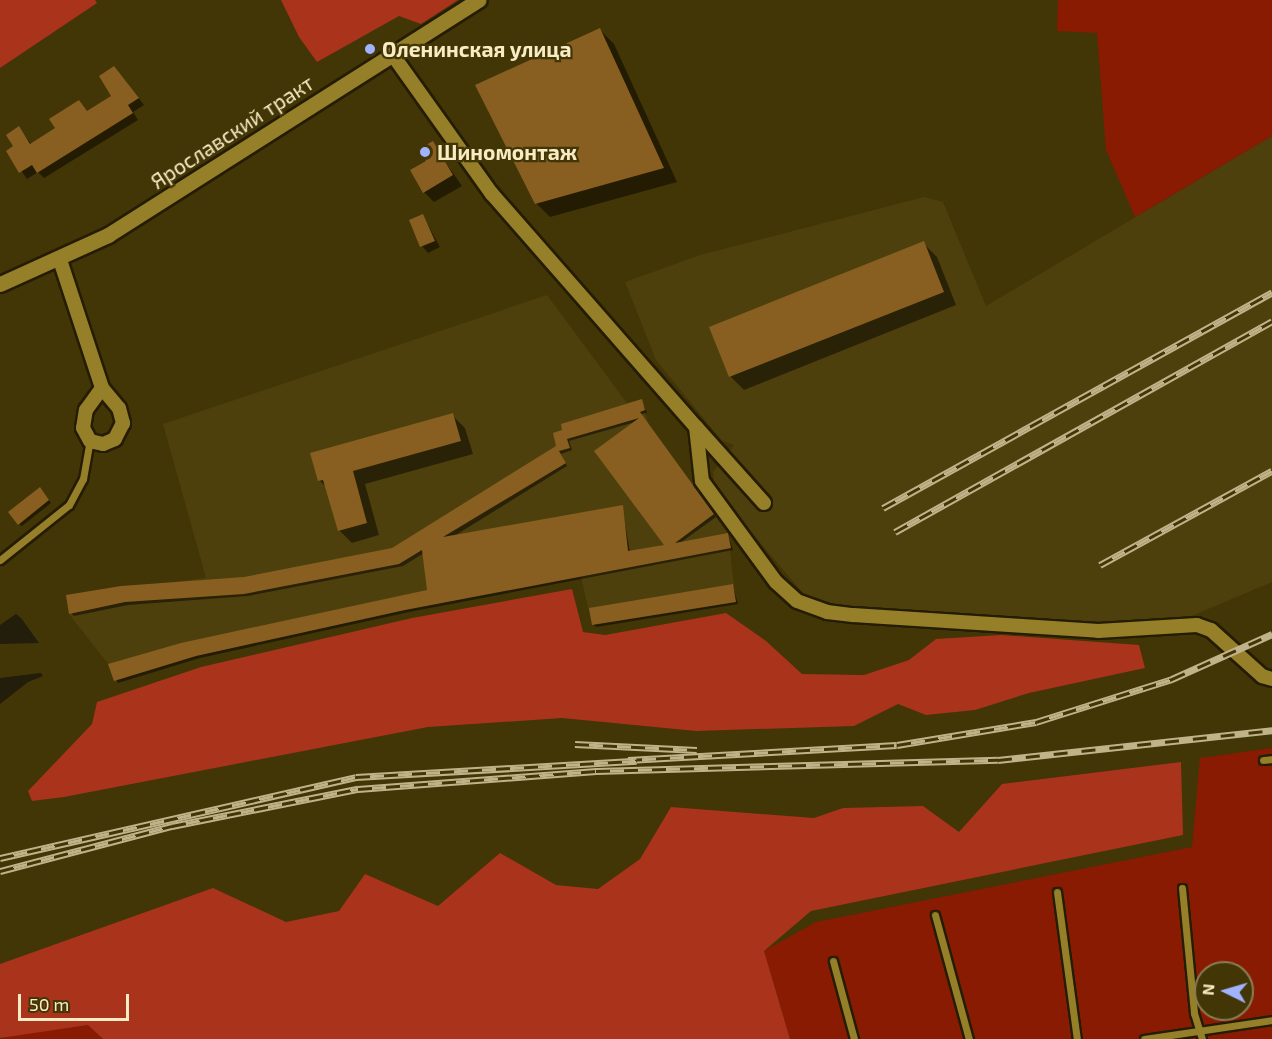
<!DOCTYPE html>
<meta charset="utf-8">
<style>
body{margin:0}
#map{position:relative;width:1272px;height:1039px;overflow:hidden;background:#423506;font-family:"Exo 2",sans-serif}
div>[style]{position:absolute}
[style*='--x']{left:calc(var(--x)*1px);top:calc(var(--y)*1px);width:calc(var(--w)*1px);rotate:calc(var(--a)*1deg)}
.built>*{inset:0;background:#4e400c}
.green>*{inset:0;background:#881b02}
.forest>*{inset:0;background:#a9331b}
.water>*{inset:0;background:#231d0b}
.shadow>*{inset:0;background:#0007}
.building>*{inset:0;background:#885f20}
.roads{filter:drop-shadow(2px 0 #251d03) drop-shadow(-2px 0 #251d03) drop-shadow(0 2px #251d03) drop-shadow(0 -2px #251d03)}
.service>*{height:7px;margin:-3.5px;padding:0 3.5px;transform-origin:3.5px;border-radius:3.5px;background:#967f29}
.minor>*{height:14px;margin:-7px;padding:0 7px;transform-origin:7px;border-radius:7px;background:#967f29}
.tertiary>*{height:15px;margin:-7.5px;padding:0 7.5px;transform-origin:7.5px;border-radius:7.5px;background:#967f29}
.rail>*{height:7px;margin-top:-3.5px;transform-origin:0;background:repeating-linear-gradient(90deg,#423506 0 14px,#c0b389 0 28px);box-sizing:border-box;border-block:2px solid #c0b389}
.dots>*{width:16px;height:16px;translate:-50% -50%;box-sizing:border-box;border:3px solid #423506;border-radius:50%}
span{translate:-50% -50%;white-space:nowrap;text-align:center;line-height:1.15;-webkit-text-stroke:4.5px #423506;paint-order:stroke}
.poi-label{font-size:21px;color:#f8ecc4;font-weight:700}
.left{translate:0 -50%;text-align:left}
.street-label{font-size:21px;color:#f8ecc4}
.north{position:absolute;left:1194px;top:961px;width:60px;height:60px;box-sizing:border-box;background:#423506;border:2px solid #8b7e52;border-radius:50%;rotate:275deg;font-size:16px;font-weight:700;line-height:24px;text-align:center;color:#f8ecc4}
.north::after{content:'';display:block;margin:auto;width:21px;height:27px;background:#a1b3fd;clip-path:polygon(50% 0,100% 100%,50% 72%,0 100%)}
.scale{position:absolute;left:18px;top:994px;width:111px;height:27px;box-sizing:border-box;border:3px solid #f8ecc4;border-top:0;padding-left:8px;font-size:18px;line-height:21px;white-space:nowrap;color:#f8ecc4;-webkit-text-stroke:4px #423506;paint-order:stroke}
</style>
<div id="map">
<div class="built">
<i style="clip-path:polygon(1272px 136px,1272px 582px,1187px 618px,1099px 625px,845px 608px,803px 593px,715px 490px,713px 472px,734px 445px,722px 441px,656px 360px,625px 282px,700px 255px,924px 197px,943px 202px,986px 306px)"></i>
<i style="clip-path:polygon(547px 295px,627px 403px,642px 399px,648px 423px,728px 533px,736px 602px,592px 625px,581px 577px,405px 610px,196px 656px,114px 681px,108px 664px,69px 614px,66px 595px,206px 578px,163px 424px)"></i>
</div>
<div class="green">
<i style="clip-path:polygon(1058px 0,1272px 0,1272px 136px,1135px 217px,1106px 150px,1097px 33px,1057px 31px)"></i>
<i style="clip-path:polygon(evenodd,1272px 748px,1272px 1039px,790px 1039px,764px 951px,816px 922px,1192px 847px,1200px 758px,1272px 748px,1206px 973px,1242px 973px,1242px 1009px,1206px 1009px,1206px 973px)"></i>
<i style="clip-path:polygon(89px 1025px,103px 1039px,0 1039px,11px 1035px)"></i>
</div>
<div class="forest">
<i style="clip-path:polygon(0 0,95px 0,97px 3px,0 68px)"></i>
<i style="clip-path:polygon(281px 0,458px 0,421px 24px,399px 16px,317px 62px,299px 37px)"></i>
<i style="clip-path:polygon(572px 589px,583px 632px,605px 635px,726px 613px,766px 641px,802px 674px,864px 675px,909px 660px,936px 639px,1001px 635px,1139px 645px,1145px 668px,1029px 693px,975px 710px,926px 715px,898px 704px,854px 726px,696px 731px,562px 718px,428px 727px,64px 797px,32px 801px,28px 791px,92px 724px,97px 702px,201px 667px,412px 618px)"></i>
<i style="clip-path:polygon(1181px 762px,1183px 835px,811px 911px,764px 951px,790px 1039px,103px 1039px,88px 1025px,0 1038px,0 964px,213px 888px,286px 922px,339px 911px,365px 874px,438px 906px,500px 853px,556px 885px,598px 889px,640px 859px,671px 807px,814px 818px,843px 808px,923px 806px,959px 832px,1002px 784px)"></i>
</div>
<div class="water">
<i style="clip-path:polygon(16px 614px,21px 618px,39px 643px,0 644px,0 625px)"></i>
<i style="clip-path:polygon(41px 673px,43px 676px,28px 682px,0 704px,0 678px)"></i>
</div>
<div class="shadow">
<i style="clip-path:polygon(600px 30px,614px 44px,677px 182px,550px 217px,536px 203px)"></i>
<i style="clip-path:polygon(121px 75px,144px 105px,133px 112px,138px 120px,44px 178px,38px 172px,27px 179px,8px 151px,15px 147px,19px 128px,32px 145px,57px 129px,79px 102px,88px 112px,113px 96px)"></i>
<i style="clip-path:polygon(432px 143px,462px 186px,434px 202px,424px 192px)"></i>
<i style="clip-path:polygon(423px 216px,440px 247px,428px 253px,422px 246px)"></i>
<i style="clip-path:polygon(923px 243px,937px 257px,956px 305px,744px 390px,730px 376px)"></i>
<i style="clip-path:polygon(evenodd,641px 400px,647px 413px,641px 414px,716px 517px,680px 543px,728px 534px,733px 550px,409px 612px,200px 658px,118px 683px,110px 665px,429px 592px,424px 553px,403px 566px,248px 596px,128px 605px,74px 616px,71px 613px,68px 596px,244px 578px,393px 549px,558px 447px,555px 434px,641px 400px,635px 422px,666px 546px,630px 552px,622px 506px,451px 538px,567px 466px,561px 454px,572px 450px,569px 441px,635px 422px)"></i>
<i style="clip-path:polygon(452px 415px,465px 428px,473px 454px,365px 484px,379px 535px,352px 543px,339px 530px,328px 489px,319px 480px)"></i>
<i style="clip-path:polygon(43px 492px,51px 503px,22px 526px,19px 524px)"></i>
<i style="clip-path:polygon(733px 586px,738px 604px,596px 627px,593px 624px)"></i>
</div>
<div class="building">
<i style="clip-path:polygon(600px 28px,664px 168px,535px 204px,475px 85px)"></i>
<i style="clip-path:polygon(114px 66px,139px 98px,128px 105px,133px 113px,37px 173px,32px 165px,19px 173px,6px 151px,13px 146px,6px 135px,19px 126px,30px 144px,55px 128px,49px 119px,79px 100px,87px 111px,111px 96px,99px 76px)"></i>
<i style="clip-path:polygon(433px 141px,453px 175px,423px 193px,410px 170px,426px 161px,419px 149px)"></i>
<i style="clip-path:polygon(423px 214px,435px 241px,420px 247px,409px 220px)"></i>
<i style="clip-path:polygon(924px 241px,944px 292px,729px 377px,709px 327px)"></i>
<i style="clip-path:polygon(evenodd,642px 399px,645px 410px,640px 412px,714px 514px,675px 543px,728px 533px,731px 548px,405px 610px,196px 656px,114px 681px,108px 664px,181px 643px,427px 590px,422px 550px,399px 564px,244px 594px,125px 602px,69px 614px,66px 595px,121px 586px,244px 577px,392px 548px,556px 446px,553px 433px,562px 430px,561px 424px,642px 399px,639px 418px,594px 451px,664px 545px,628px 551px,623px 505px,443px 537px,566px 463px,559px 451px,570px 448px,567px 439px,639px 418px)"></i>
<i style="clip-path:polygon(453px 413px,461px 441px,353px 471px,367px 523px,338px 531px,323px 480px,318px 481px,310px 453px)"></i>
<i style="clip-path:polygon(40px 487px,49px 500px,18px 525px,8px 512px)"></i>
<i style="clip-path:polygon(733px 584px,736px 602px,592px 625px,589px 608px)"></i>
</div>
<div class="roads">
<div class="service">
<i style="--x:0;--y:560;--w:88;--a:-38.6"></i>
<i style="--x:69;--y:505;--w:30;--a:-62"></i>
<i style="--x:83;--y:479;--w:39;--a:-80"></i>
<i style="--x:1263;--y:760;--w:9;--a:-6"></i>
<i style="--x:1182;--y:888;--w:126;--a:84.5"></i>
<i style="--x:1194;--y:1013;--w:27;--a:73"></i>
<i style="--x:1057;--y:892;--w:148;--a:82.3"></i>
<i style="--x:935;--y:915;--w:129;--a:74.7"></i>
<i style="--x:833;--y:961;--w:81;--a:74.9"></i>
<i style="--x:1144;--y:1039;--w:129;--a:-8.4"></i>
</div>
<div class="minor">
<i style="--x:392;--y:54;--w:172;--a:54.5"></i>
<i style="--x:492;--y:194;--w:310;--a:48.8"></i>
<i style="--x:696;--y:427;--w:54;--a:83.7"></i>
<i style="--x:702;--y:481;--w:125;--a:53.8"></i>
<i style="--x:776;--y:582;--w:28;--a:42"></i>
<i style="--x:797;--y:601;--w:32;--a:20"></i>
<i style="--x:827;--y:612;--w:26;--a:7"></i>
<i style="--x:853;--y:615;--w:246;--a:3.7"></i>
<i style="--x:1098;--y:631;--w:99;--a:-3.5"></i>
<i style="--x:1197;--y:625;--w:15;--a:20"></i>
<i style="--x:1211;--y:630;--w:69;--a:42"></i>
<i style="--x:1262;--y:676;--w:10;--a:17"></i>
<i style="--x:60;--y:260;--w:135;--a:71.8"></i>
<i style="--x:102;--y:388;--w:26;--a:50"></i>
<i style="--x:119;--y:408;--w:16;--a:75"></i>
<i style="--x:123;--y:423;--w:18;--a:117"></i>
<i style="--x:115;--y:439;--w:13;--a:157"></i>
<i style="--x:103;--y:444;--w:13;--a:-167"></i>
<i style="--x:90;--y:441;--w:15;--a:-118"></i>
<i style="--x:83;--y:428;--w:18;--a:-81"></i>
<i style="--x:86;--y:410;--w:27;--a:-54"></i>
<i style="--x:696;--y:427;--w:102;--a:48.2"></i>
</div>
<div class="tertiary">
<i style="--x:0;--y:284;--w:119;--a:-24.4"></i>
<i style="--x:108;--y:235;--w:439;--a:-32.4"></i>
</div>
</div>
<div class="rail">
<i style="--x:883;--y:508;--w:445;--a:-29"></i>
<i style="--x:895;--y:532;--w:432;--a:-29.2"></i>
<i style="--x:1100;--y:565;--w:196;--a:-28.7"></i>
<i style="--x:575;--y:744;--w:122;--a:2.8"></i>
<i style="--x:628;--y:760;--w:269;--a:-3.2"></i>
<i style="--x:897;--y:745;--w:141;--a:-9.4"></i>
<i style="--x:1036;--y:722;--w:143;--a:-17.5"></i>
<i style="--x:1172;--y:679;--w:110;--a:-24.2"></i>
<i style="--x:0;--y:858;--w:365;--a:-12.8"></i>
<i style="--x:356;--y:777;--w:281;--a:-3.3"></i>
<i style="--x:0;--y:871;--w:178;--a:-14.7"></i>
<i style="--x:172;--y:826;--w:190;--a:-11.3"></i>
<i style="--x:358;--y:789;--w:239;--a:-4.3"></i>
<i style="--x:596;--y:771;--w:402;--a:-1.6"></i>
<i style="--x:998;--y:760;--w:276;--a:-6.2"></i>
</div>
<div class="dots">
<i style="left:370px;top:49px;background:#a1b3fd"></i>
<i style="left:425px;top:152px;background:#a1b3fd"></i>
</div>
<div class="poi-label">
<span class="left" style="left:382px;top:49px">Оленинская улица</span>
<span class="left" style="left:437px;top:152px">Шиномонтаж</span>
</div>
<div class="street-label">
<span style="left:232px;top:132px;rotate:-33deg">Ярославский тракт</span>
</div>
<div class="north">N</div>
<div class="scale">50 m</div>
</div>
